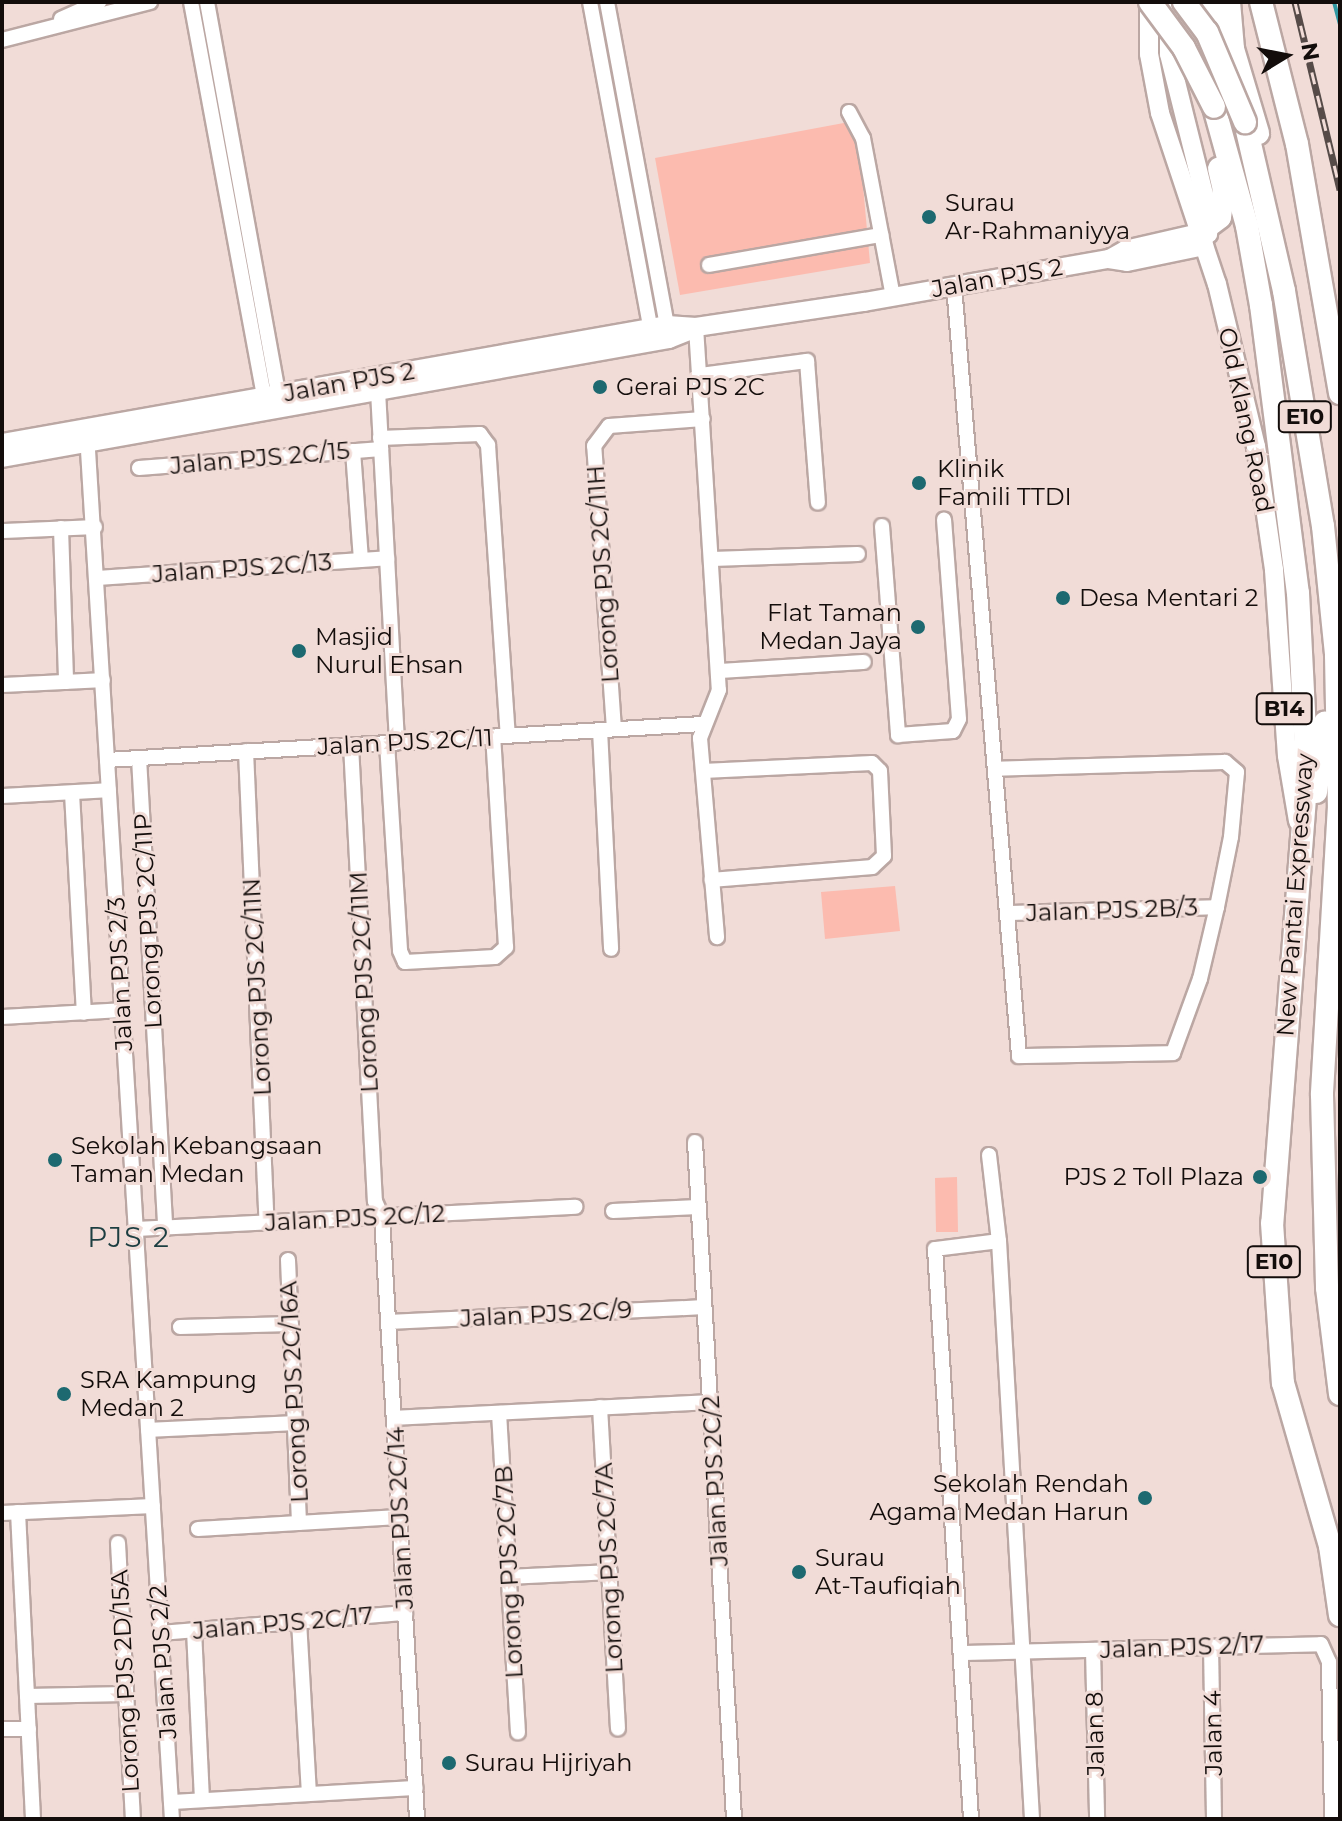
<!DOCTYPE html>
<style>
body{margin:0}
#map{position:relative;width:1342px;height:1821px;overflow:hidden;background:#f1dcd7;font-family:Montserrat,sans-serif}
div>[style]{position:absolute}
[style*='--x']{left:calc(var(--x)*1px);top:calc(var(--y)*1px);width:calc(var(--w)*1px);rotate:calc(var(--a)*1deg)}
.green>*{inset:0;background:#fcbbaf}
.stream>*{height:4px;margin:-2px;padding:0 2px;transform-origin:2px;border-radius:2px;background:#2f97a1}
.roads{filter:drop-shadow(2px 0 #bba7a3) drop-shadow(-2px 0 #bba7a3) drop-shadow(0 2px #bba7a3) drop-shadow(0 -2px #bba7a3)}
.minor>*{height:14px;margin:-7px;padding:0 7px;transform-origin:7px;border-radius:7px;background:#fff}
.major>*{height:18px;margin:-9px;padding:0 9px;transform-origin:9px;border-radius:9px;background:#fff}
.highway>*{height:22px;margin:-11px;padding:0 11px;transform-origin:11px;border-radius:11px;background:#fff}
.rail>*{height:7px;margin-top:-3.5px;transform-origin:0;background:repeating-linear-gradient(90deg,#f1dcd7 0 12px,#564b48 0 24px);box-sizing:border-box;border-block:2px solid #564b48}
.bridges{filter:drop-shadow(2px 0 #bba7a3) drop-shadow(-2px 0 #bba7a3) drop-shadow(0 2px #bba7a3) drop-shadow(0 -2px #bba7a3)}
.highway-bridge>*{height:22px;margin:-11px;padding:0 11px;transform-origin:11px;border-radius:11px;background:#fff}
.dots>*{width:22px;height:22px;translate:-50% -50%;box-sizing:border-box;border:4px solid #f1dcd7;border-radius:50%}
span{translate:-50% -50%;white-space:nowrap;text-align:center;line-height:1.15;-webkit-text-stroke:6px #f1dcd7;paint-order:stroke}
.shield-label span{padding:2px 6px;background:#f1dcd7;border:2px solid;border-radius:6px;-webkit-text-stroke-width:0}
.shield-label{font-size:22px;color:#130d0b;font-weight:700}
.poi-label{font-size:24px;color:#130d0b}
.left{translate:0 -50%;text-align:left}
.right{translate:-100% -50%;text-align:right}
.street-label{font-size:24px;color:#130d0b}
.quarter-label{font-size:28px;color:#1c3e41;letter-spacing:2px}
.frame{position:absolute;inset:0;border:4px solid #130d0b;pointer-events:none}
.north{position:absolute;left:1246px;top:16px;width:80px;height:80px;-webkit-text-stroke:6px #f1dcd7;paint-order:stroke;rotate:80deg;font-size:22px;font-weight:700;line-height:32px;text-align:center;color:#130d0b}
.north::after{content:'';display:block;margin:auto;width:28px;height:36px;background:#130d0b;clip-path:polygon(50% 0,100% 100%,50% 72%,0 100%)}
</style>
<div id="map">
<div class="green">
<i style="clip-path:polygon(849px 122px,861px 164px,870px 263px,680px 295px,655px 158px)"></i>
<i style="clip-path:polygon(895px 886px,900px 931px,825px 939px,821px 892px)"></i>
<i style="clip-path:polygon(957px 1177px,958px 1232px,936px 1232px,935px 1178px)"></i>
</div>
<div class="stream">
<i style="--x:1334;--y:2;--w:24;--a:75"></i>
</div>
<div class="roads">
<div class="minor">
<i style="--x:191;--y:2;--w:412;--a:79.5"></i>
<i style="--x:207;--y:2;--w:408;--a:79.7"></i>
<i style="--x:590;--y:2;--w:342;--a:79.5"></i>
<i style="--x:607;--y:2;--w:336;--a:79.5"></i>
<i style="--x:61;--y:19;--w:42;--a:-24.1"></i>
<i style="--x:2;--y:40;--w:153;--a:-14.4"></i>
<i style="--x:849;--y:112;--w:30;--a:62"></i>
<i style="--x:863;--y:138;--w:162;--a:79.3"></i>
<i style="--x:709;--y:265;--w:175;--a:-9.9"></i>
<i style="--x:954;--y:286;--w:773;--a:85.17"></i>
<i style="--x:1019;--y:1056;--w:154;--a:-1.1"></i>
<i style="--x:1173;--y:1053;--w:79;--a:-70"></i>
<i style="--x:1200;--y:979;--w:74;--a:-76.7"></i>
<i style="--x:1217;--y:907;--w:71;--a:-78.7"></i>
<i style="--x:1231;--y:837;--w:65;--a:-84.7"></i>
<i style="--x:1237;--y:772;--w:16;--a:-140"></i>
<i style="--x:1225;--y:762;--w:230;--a:178.3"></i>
<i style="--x:696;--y:327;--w:364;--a:86.4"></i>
<i style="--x:719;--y:690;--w:52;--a:111.6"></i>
<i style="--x:700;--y:738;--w:200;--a:85.1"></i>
<i style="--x:700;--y:375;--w:108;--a:-7.5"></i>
<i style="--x:807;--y:361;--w:142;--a:85.6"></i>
<i style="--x:378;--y:391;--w:352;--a:86.9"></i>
<i style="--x:87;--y:434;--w:1388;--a:86.49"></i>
<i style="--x:380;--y:438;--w:100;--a:-2.3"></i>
<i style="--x:480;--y:434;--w:14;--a:54"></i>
<i style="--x:488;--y:445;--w:291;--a:86.1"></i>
<i style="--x:353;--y:451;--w:109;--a:85.8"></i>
<i style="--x:139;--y:468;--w:243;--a:-4.5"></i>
<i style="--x:882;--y:526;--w:210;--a:85.6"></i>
<i style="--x:898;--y:735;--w:55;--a:-4.2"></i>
<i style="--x:953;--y:731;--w:13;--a:-63"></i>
<i style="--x:959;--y:719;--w:200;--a:-94.3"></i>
<i style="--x:61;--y:528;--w:154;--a:88.1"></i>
<i style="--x:2;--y:531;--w:93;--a:-2.5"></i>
<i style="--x:712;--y:559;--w:146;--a:-2"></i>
<i style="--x:97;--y:578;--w:291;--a:-3.9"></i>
<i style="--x:719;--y:671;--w:145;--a:-3.6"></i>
<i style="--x:2;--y:685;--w:101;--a:-2.8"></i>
<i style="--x:614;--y:729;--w:284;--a:-94"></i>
<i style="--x:594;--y:446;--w:25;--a:-53"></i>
<i style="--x:609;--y:426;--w:94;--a:-4.3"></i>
<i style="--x:600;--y:730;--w:219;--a:87.1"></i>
<i style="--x:387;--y:743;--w:208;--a:86.4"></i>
<i style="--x:400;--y:951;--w:12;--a:66"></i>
<i style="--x:405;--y:962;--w:90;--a:-3.2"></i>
<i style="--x:495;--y:957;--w:15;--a:-42"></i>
<i style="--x:506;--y:947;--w:211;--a:-93.5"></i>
<i style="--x:351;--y:745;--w:457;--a:87"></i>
<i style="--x:375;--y:1201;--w:17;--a:66"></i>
<i style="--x:382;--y:1217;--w:603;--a:86.67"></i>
<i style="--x:246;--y:751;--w:472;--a:87.5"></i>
<i style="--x:139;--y:758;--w:471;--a:86.8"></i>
<i style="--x:107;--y:760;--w:597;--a:-3.46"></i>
<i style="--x:703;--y:771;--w:169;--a:-2.7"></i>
<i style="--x:872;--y:763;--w:11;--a:45"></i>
<i style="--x:880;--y:771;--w:85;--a:87.3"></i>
<i style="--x:884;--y:856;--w:16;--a:137"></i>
<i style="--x:872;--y:867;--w:161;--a:175.4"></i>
<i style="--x:72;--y:793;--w:220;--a:86.9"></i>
<i style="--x:2;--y:796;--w:107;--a:-3.2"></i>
<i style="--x:1008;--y:913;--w:209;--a:-1.6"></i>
<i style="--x:2;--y:1017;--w:121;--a:-3.3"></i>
<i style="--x:695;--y:1142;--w:678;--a:86.7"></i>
<i style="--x:989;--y:1155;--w:87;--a:83.4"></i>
<i style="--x:999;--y:1241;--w:579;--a:86.73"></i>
<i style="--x:613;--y:1211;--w:85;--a:-2.7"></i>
<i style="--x:136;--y:1229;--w:440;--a:-2.9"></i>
<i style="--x:288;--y:1260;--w:263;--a:87.6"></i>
<i style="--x:388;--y:1322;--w:316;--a:-2.7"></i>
<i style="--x:180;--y:1327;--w:111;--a:-1.5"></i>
<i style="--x:600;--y:1407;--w:322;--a:86.8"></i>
<i style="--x:499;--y:1413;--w:320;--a:86.6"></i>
<i style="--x:394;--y:1418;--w:316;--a:-2.9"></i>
<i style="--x:148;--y:1430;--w:147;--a:-2.7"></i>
<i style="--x:18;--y:1512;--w:307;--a:87.2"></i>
<i style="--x:2;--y:1513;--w:151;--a:-2.7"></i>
<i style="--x:198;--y:1529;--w:201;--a:-3.4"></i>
<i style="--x:118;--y:1543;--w:276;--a:86.9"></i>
<i style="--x:509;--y:1577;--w:101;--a:-2.8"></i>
<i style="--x:299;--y:1621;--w:172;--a:86.7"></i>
<i style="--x:194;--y:1630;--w:170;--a:87.3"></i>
<i style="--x:161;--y:1633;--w:245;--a:-4.7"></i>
<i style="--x:1211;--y:1646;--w:173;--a:89"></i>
<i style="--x:1093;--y:1650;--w:169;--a:88.6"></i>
<i style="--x:964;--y:1653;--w:357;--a:-1.4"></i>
<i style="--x:1321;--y:1644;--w:20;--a:66"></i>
<i style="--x:1329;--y:1662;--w:157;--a:88.9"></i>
<i style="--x:27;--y:1696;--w:99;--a:-1.2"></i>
<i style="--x:2;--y:1729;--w:27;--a:0"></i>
<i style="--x:171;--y:1802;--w:245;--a:-3.3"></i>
<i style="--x:971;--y:1819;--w:571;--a:-93.61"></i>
<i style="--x:935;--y:1249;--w:64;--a:-7.1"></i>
</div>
<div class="major">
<i style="--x:1149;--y:2;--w:52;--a:90"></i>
<i style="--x:1149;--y:54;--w:60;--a:79.4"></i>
<i style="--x:1160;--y:113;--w:180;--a:71.6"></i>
<i style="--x:1217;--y:284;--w:167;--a:76.5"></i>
<i style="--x:1256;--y:446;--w:125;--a:81.7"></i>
<i style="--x:1274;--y:570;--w:186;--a:86"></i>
<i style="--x:1287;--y:756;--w:66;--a:80.4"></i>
<i style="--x:1169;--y:2;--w:52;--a:90"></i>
<i style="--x:1169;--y:54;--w:153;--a:76"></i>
<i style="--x:1206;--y:202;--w:32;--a:86"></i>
<i style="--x:1109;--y:259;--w:18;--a:9"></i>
<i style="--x:1127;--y:262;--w:79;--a:-11.7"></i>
<i style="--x:2;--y:443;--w:675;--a:-10.06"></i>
<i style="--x:667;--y:325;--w:29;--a:4"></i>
<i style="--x:696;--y:327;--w:170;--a:-8.5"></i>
<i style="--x:864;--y:302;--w:249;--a:-10"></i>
<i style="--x:1109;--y:259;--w:18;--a:-29"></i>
<i style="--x:1125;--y:250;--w:76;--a:-12.9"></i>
<i style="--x:2;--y:458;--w:678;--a:-10.12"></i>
<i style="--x:669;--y:339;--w:27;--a:-22"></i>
</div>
<div class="highway">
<i style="--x:1213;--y:2;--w:49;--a:86.5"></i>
<i style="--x:1229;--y:2;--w:47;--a:85.1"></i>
<i style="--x:1233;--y:49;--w:88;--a:73.4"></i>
<i style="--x:1261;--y:2;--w:146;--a:75.8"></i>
<i style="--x:1297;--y:144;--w:253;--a:80.2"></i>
<i style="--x:1214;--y:107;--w:123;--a:74.5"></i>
<i style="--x:1247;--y:226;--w:80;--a:80"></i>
<i style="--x:1261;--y:305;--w:290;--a:82.7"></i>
<i style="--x:1298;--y:593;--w:179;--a:87.1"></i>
<i style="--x:1307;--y:772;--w:452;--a:94.4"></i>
<i style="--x:1272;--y:1223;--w:160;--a:86.1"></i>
<i style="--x:1283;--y:1383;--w:170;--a:73.9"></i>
<i style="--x:1330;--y:1546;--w:70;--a:81.8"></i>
<i style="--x:1245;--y:122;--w:173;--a:77"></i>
<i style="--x:1284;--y:291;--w:238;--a:80.6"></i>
<i style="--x:1323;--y:526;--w:130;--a:84.2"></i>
<i style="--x:1336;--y:655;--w:151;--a:88.9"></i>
<i style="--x:1339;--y:806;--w:289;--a:93.4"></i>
<i style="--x:1322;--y:1095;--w:193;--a:88.5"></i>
<i style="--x:1327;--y:1288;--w:107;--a:83"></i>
<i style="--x:1199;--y:233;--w:26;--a:-37"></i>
<i style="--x:1220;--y:217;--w:27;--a:-82"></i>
<i style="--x:1224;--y:190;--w:22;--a:-103"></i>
<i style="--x:1316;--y:792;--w:70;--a:-82.6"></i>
</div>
</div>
<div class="rail">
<i style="--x:1295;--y:2;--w:193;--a:76.5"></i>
</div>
<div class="bridges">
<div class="highway-bridge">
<i style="--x:1150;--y:2;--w:57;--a:53.5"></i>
<i style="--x:1184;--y:48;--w:66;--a:63"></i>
<i style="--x:1184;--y:2;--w:38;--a:53"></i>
<i style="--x:1207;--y:32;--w:98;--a:67.1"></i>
</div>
</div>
<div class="dots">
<i style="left:929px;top:217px;background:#1d6970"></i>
<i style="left:600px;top:387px;background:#1d6970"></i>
<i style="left:919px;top:483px;background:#1d6970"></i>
<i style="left:1063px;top:598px;background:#1d6970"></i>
<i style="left:918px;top:627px;background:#1d6970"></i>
<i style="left:299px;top:651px;background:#1d6970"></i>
<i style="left:55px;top:1160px;background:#1d6970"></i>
<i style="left:1260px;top:1177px;background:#1d6970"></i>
<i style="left:64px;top:1394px;background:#1d6970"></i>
<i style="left:1145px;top:1498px;background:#1d6970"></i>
<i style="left:799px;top:1572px;background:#1d6970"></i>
<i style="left:449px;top:1763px;background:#1d6970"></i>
</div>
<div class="shield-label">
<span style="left:1305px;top:417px">E10</span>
<span style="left:1284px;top:709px">B14</span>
<span style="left:1274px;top:1262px">E10</span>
</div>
<div class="poi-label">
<span class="left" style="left:945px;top:217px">Surau<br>Ar-Rahmaniyya</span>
<span class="left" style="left:616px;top:387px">Gerai PJS 2C</span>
<span class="left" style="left:937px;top:483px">Klinik<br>Famili TTDI</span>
<span class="left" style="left:1079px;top:598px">Desa Mentari 2</span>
<span class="right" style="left:902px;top:627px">Flat Taman<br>Medan Jaya</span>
<span class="left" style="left:315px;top:651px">Masjid<br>Nurul Ehsan</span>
<span class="left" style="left:71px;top:1160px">Sekolah Kebangsaan<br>Taman Medan</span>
<span class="right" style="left:1244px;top:1177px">PJS 2 Toll Plaza</span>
<span class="left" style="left:80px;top:1394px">SRA Kampung<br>Medan 2</span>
<span class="right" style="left:1129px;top:1498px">Sekolah Rendah<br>Agama Medan Harun</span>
<span class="left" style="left:815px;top:1572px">Surau<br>At-Taufiqiah</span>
<span class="left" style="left:465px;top:1763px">Surau Hijriyah</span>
</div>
<div class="street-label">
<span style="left:997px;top:278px;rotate:-10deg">Jalan PJS 2</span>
<span style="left:349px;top:382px;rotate:-10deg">Jalan PJS 2</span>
<span style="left:1246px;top:420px;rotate:78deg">Old Klang Road</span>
<span style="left:260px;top:458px;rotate:-5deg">Jalan PJS 2C/15</span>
<span style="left:242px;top:568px;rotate:-4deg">Jalan PJS 2C/13</span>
<span style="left:603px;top:574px;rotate:-94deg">Lorong PJS 2C/11H</span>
<span style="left:405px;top:742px;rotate:-3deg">Jalan PJS 2C/11</span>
<span style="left:1295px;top:895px;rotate:-86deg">New Pantai Expressway</span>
<span style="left:1112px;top:910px;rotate:-2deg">Jalan PJS 2B/3</span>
<span style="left:148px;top:921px;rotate:-93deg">Lorong PJS 2C/11P</span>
<span style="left:120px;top:974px;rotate:-93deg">Jalan PJS 2/3</span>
<span style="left:364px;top:982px;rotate:-93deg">Lorong PJS 2C/11M</span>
<span style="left:257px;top:987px;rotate:-93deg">Lorong PJS 2C/11N</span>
<span style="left:355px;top:1218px;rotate:-3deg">Jalan PJS 2C/12</span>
<span style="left:546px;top:1314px;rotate:-3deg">Jalan PJS 2C/9</span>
<span style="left:294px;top:1392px;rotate:-93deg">Lorong PJS 2C/16A</span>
<span style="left:715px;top:1481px;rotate:-93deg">Jalan PJS 2C/2</span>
<span style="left:400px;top:1518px;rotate:-93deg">Jalan PJS 2C/14</span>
<span style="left:609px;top:1568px;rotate:-93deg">Lorong PJS 2C/7A</span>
<span style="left:509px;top:1572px;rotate:-93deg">Lorong PJS 2C/7B</span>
<span style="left:283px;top:1623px;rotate:-5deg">Jalan PJS 2C/17</span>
<span style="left:1182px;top:1647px;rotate:-2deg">Jalan PJS 2/17</span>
<span style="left:163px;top:1662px;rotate:-94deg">Jalan PJS 2/2</span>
<span style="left:125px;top:1681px;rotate:-93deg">Lorong PJS 2D/15A</span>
<span style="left:1213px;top:1733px;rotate:-91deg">Jalan 4</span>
<span style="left:1095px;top:1734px;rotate:-91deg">Jalan 8</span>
</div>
<div class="quarter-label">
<span style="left:129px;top:1237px">PJS 2</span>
</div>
<div class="frame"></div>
<div class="north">N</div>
</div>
